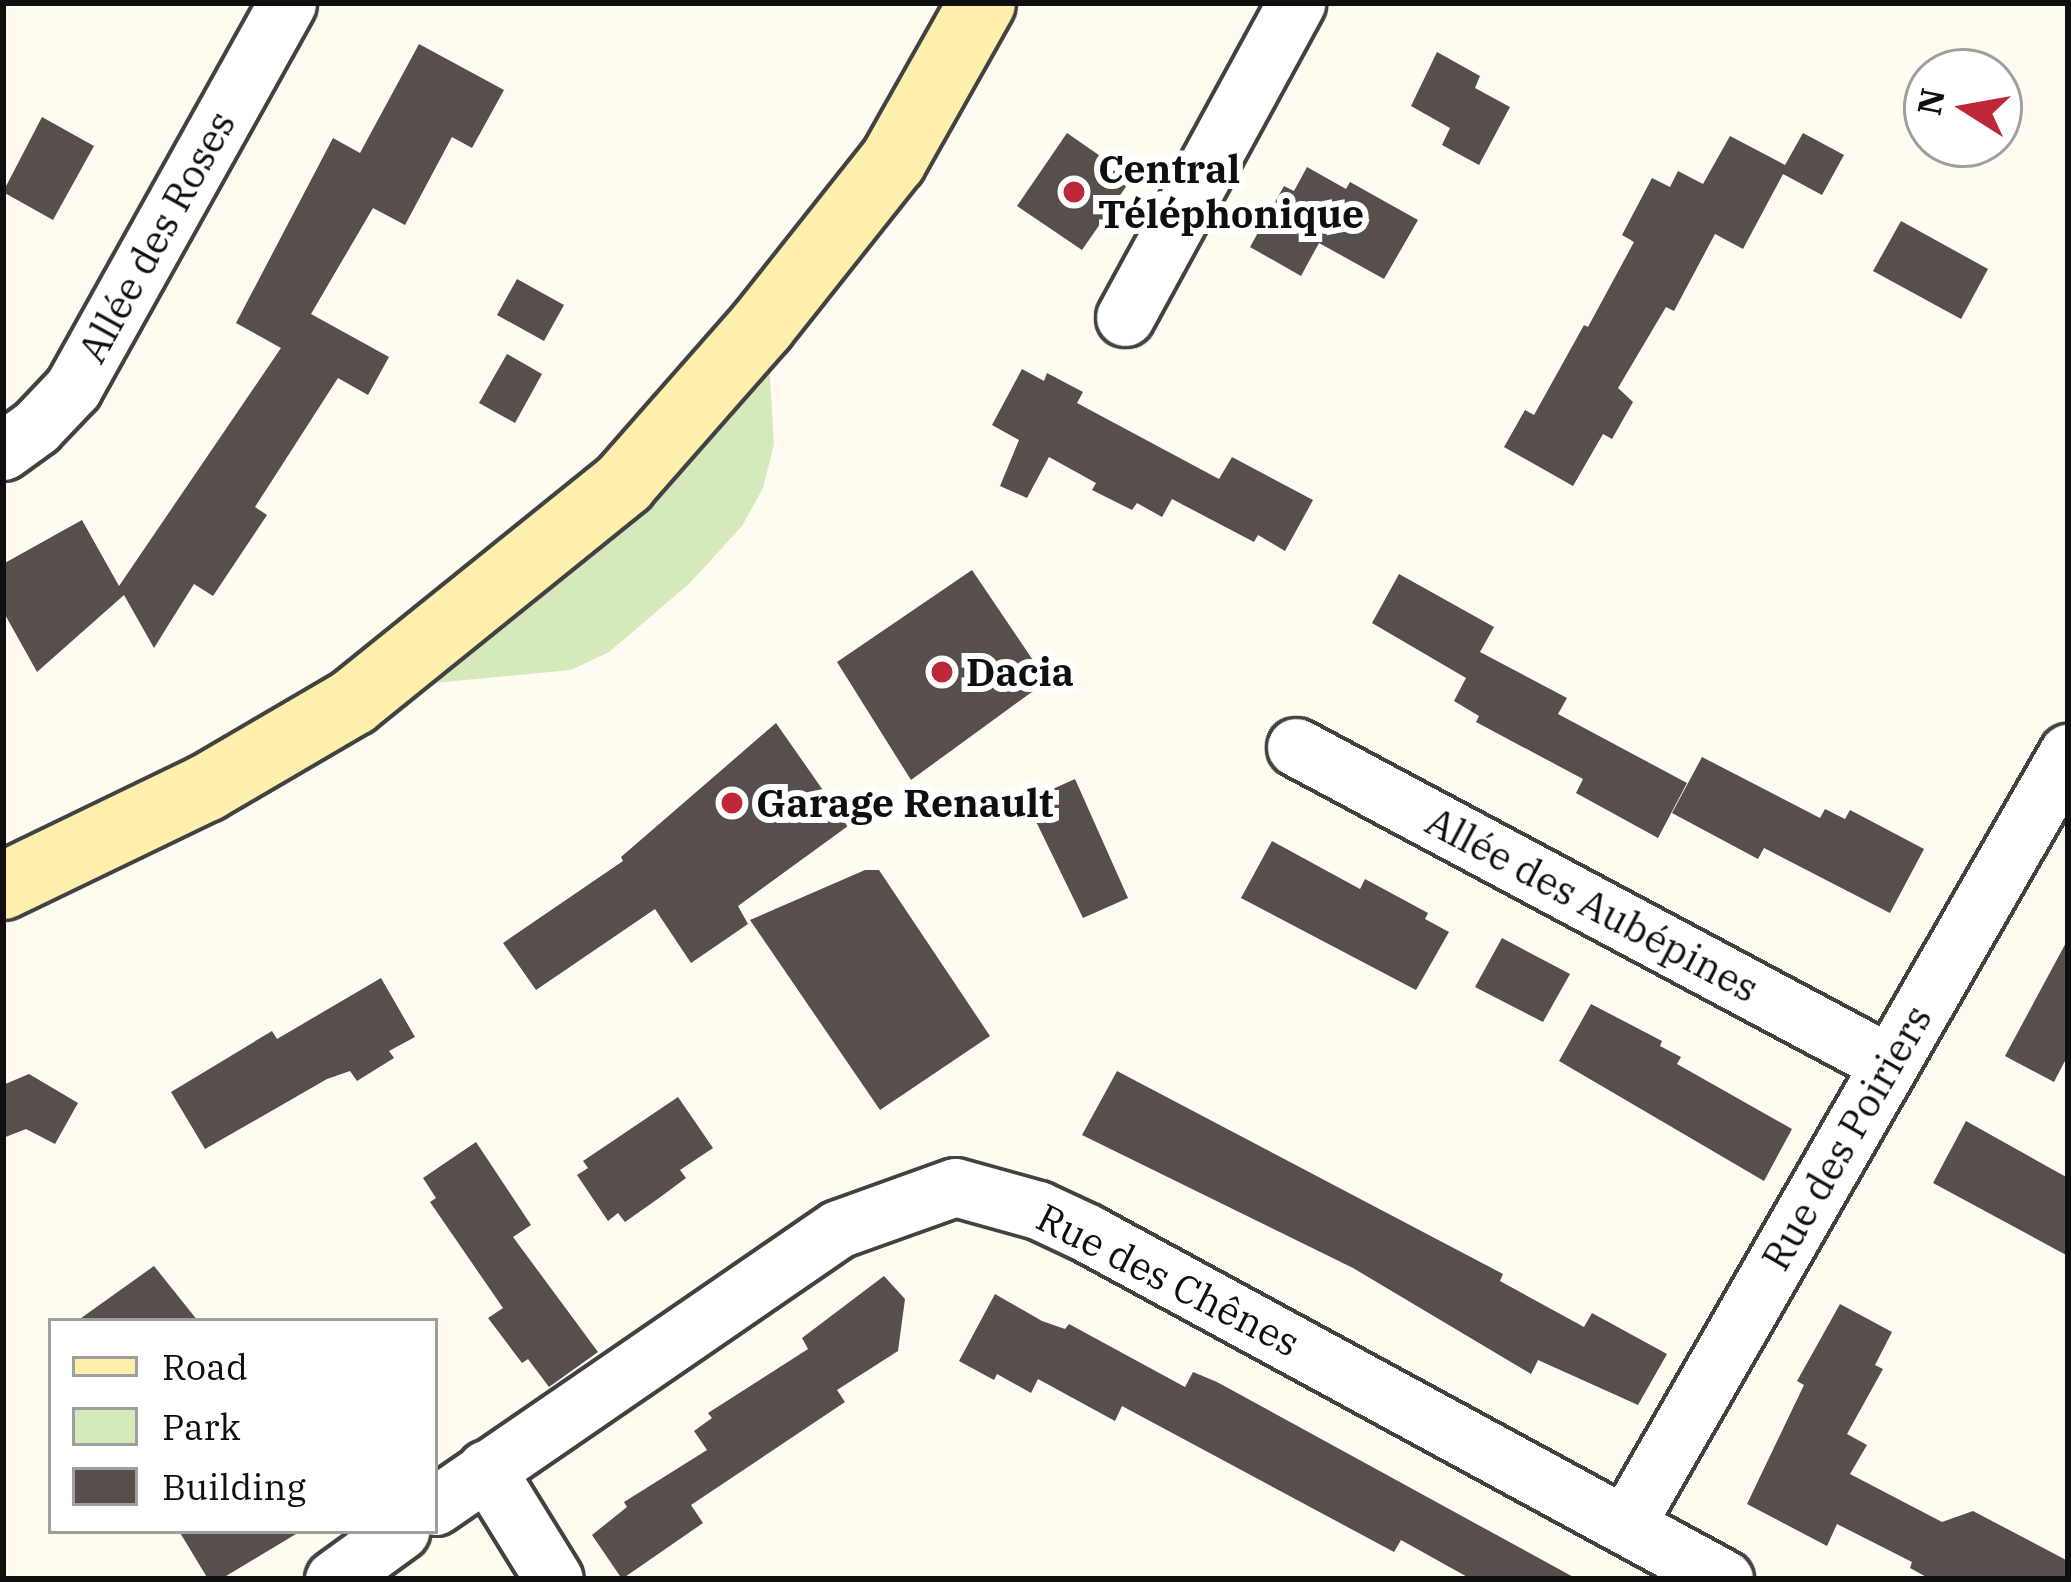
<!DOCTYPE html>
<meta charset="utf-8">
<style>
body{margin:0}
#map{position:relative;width:2071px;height:1582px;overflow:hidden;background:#fffbf1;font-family:"IBM Plex Serif",serif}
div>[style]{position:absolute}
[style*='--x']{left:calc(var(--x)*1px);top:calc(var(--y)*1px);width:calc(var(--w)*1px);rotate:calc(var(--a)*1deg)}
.green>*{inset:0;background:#d5e9ba}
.building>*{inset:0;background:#574f4b}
.roads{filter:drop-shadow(3px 0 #424242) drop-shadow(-3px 0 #424242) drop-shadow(0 3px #424242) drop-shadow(0 -3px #424242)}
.minor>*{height:57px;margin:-28.5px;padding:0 28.5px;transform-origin:28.5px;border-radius:28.5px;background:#fff}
.secondary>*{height:66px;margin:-33px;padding:0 33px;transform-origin:33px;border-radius:33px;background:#fef0ac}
.dots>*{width:33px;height:33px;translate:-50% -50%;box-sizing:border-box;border:6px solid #fff;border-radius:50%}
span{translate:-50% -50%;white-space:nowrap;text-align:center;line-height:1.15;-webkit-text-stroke:12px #fff;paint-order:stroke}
.poi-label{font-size:39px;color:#0f0f0f;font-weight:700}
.left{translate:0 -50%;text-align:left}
.street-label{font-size:39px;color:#0f0f0f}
.frame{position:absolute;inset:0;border:6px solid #0f0f0f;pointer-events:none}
.legend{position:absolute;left:48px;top:1318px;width:390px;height:216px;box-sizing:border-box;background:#fff;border:3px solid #9f9f9f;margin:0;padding:15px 21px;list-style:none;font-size:36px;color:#0f0f0f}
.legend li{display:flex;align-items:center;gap:24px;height:60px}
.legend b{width:60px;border:3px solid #9f9f9f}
.north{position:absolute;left:1903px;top:48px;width:120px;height:120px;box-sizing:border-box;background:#fff;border:3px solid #9f9f9f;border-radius:50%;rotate:281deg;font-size:33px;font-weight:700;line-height:48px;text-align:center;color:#0f0f0f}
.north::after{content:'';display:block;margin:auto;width:42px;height:54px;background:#be2737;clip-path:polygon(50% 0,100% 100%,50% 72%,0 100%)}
</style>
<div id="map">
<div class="green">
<i style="clip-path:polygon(769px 362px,774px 444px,763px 488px,742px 526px,689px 584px,609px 652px,571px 670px,434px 683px,606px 538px)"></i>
</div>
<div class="building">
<i style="clip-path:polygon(419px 44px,504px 90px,472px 148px,452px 137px,405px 225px,373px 208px,311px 314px,389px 357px,368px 395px,338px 378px,255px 507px,267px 515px,213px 596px,194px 584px,154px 648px,124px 595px,37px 672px,3px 611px,3px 564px,82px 520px,119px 586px,281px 348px,236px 323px,333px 138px,360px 153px)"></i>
<i style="clip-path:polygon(1437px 52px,1480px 76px,1475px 88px,1510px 107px,1479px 165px,1442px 145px,1450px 128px,1411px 106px)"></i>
<i style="clip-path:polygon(42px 117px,94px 146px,53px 220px,3px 192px)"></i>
<i style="clip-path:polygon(1067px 133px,1132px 178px,1082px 250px,1017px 206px)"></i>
<i style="clip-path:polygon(1803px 133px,1844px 155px,1822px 195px,1783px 174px,1743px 249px,1715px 234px,1674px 311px,1666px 307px,1618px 388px,1633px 402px,1612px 439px,1603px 434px,1573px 486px,1504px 447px,1525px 410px,1534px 415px,1584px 325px,1588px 327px,1634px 242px,1622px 235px,1652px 178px,1670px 187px,1678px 171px,1703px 184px,1730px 136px,1785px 165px)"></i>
<i style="clip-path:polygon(1307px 167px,1346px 189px,1350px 182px,1418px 220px,1384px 279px,1319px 243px,1301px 276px,1250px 247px,1284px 186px,1294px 191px)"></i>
<i style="clip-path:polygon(1901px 221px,1988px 269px,1961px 319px,1873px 271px)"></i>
<i style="clip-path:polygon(517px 279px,564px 305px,544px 341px,497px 315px)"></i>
<i style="clip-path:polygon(507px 354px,542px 374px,515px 423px,479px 403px)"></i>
<i style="clip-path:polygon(1022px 369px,1044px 381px,1047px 373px,1083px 392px,1077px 403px,1219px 479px,1232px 457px,1313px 500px,1285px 551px,1258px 535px,1254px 542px,1172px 499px,1162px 517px,1137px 503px,1132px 510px,1092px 490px,1096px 483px,1049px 457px,1027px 498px,1000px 486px,1019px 440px,992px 425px)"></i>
<i style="clip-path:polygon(972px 570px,1047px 681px,911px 780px,837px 662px)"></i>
<i style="clip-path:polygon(1399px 574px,1494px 627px,1480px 652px,1567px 698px,1558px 714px,1687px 783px,1658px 838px,1576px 793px,1583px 779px,1476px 722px,1479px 716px,1454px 701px,1466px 678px,1372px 623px)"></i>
<i style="clip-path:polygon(776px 723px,848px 826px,738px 906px,748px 924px,691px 963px,655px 909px,536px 990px,503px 943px,623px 861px,621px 857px)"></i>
<i style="clip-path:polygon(1702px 757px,1820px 818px,1825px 809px,1845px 819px,1850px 810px,1924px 849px,1890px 913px,1764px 848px,1758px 859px,1672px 813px)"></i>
<i style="clip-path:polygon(1075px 779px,1128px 898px,1083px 918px,1026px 801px)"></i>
<i style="clip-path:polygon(1272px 841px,1360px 889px,1365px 879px,1428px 913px,1425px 919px,1449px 932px,1416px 990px,1241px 898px)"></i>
<i style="clip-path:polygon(865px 870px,879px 870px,990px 1036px,880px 1110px,750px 920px)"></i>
<i style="clip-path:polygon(1502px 938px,1570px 974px,1543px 1022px,1475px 987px)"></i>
<i style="clip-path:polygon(2068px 939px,2068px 1055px,2054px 1082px,2005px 1056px)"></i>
<i style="clip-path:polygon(381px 978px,415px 1037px,389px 1051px,394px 1058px,357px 1081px,350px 1071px,327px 1079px,205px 1149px,171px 1092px,272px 1031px,277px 1039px)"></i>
<i style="clip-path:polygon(1591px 1004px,1662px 1041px,1660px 1046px,1681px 1057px,1677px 1064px,1792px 1129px,1764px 1181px,1559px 1061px)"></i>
<i style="clip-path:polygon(1117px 1071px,1503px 1274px,1500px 1281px,1584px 1327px,1592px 1313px,1667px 1354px,1638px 1405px,1538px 1360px,1531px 1374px,1353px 1268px,1082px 1135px)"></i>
<i style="clip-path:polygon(29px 1074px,78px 1103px,55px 1144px,26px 1129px,3px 1138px,3px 1085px)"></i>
<i style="clip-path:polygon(678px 1097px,713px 1148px,680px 1170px,686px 1178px,659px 1198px,625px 1222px,618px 1213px,608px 1221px,577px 1175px,588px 1168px,583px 1161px)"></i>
<i style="clip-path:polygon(1966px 1121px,2068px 1178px,2068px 1256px,1933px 1183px)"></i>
<i style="clip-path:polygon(476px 1142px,531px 1225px,513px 1237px,598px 1352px,549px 1387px,528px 1359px,522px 1363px,488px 1318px,503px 1308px,430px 1202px,436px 1198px,423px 1178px)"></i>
<i style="clip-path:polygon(154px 1266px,198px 1321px,77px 1321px)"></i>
<i style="clip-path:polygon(884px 1276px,905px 1299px,898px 1351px,837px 1390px,845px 1402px,691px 1505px,703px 1523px,622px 1579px,592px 1535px,627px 1507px,624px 1502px,707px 1450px,694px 1431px,712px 1418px,708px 1413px,808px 1349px,802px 1338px)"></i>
<i style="clip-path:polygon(995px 1294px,1042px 1321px,1065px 1329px,1069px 1324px,1185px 1387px,1193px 1372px,1217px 1382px,1577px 1579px,1471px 1579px,1401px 1540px,1394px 1552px,1122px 1406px,1115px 1421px,1038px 1379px,1031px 1393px,997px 1374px,994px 1380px,959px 1361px)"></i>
<i style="clip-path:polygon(1840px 1304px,1892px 1332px,1875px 1365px,1883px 1369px,1847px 1434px,1867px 1445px,1850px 1474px,1942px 1522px,1973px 1511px,2068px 1561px,2068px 1579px,1930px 1579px,1910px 1568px,1912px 1562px,1837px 1524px,1827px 1546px,1747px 1504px,1804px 1385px,1797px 1381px)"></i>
<i style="clip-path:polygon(179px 1531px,301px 1531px,221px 1579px,208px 1579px)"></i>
</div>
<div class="roads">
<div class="minor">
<i style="--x:1125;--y:317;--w:358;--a:-61.4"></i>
<i style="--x:3;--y:451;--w:41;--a:-36"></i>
<i style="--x:36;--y:427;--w:54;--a:-46.5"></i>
<i style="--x:73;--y:388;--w:440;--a:-60.9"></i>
<i style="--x:1296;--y:747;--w:671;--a:28.09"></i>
<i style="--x:486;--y:1469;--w:129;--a:58.3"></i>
<i style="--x:435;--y:1506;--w:489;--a:-34.5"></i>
<i style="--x:838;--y:1229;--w:124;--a:-19.7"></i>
<i style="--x:955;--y:1187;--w:86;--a:15.5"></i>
<i style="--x:1038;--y:1210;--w:54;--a:25.1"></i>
<i style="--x:1087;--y:1233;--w:725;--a:28.51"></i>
<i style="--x:1626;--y:1524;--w:889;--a:-60.18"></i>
<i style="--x:334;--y:1579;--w:82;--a:-36"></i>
</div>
<div class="secondary">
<i style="--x:3;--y:886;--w:225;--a:-25.8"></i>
<i style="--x:206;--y:788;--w:170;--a:-30.3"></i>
<i style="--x:353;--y:702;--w:348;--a:-38.9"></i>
<i style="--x:624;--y:483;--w:209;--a:-48.7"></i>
<i style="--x:762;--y:326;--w:211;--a:-51.6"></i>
<i style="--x:893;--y:161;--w:181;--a:-60.6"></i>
</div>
</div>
<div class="dots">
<i style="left:1074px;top:192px;background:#be2737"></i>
<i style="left:942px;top:672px;background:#be2737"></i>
<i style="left:732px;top:803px;background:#be2737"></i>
</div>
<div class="poi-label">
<span class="left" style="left:1098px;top:192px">Central<br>Téléphonique</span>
<span class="left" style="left:966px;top:672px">Dacia</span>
<span class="left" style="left:756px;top:803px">Garage Renault</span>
</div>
<div class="street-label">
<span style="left:157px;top:237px;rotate:-61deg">Allée des Roses</span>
<span style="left:1592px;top:905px;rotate:28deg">Allée des Aubépines</span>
<span style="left:1847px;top:1138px;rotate:-60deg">Rue des Poiriers</span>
<span style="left:1168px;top:1280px;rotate:27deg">Rue des Chênes</span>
</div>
<div class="frame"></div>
<ul class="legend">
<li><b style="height:15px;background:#fef0ac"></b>Road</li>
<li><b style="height:33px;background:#d5e9ba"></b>Park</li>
<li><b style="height:33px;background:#574f4b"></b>Building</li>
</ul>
<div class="north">N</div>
</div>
